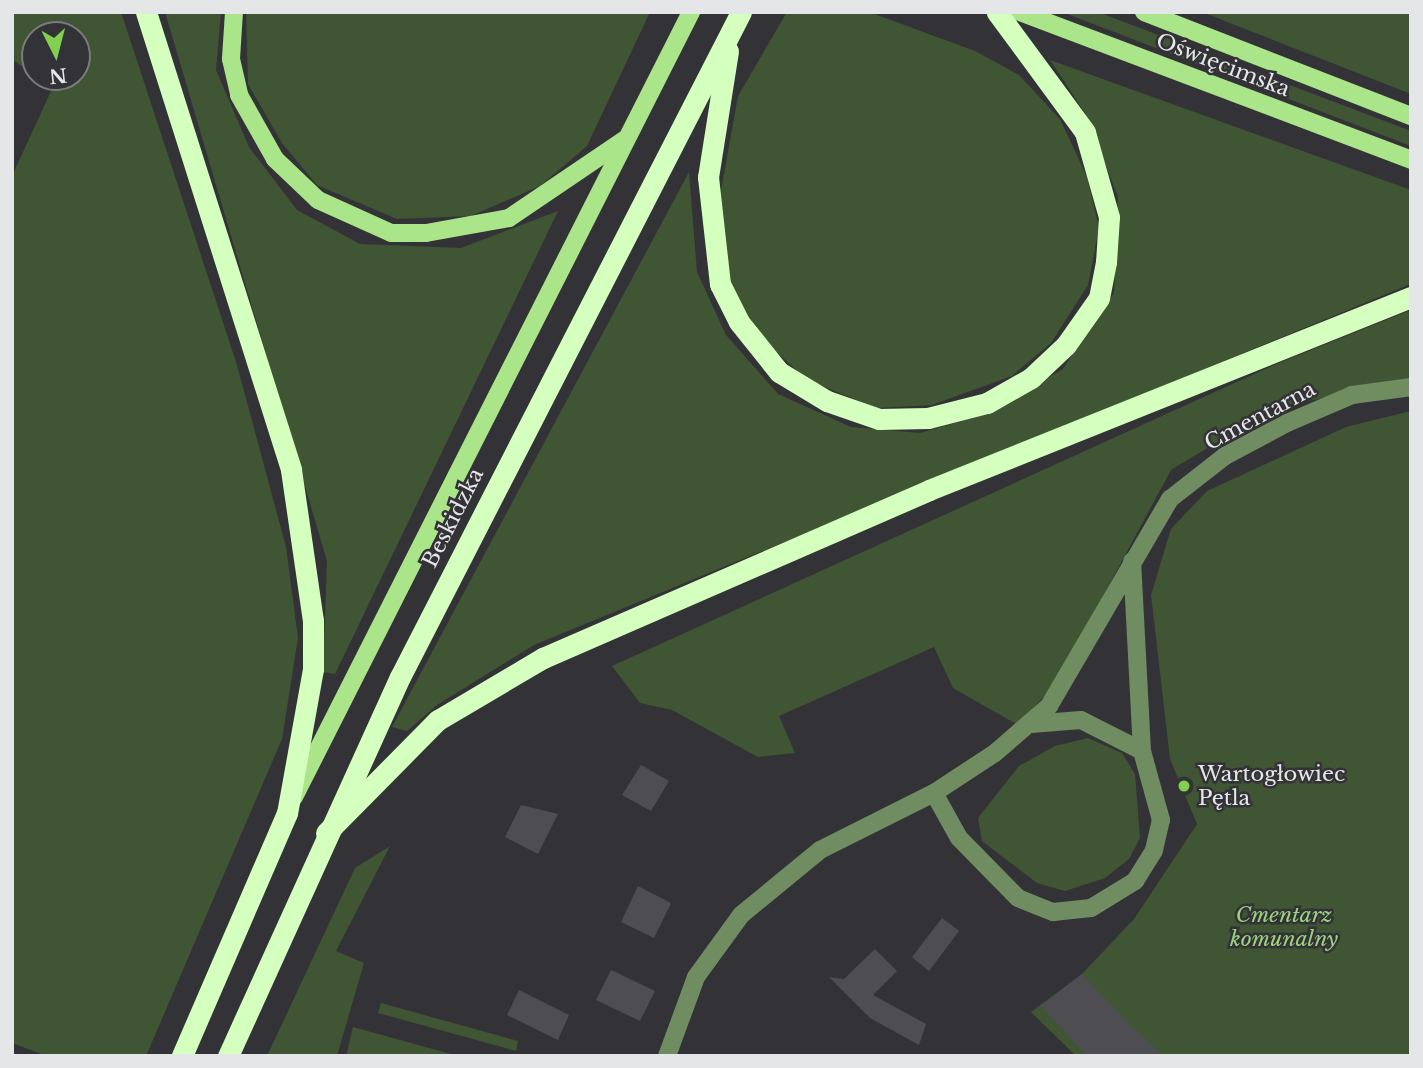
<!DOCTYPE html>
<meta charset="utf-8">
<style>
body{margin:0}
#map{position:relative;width:1423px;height:1068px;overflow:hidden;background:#333337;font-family:"Libre Baskerville",serif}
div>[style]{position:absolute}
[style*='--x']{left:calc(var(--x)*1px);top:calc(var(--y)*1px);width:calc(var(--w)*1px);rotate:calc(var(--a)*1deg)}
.green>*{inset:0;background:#3f5533}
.building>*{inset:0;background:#4e4e52}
.minor>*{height:18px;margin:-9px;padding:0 9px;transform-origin:9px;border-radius:9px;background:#708c61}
.major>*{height:18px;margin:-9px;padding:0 9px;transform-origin:9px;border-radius:9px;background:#aae589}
.highway>*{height:21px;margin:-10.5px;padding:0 10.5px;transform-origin:10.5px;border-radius:10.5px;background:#d4ffbe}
.dots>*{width:19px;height:19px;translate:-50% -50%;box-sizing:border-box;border:4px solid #333337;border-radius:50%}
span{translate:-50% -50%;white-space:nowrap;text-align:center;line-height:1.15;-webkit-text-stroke:5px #333337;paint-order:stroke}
.street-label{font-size:21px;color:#e5e6e8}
.poi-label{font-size:21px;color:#e5e6e8}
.left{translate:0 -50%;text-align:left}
.park-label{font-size:21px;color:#9cd37d;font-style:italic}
.frame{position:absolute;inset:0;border:14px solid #e5e6e8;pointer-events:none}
.north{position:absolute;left:21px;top:21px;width:70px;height:70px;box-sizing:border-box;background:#333337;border:2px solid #7a7b7e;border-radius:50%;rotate:174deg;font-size:19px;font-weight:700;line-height:28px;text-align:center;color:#e5e6e8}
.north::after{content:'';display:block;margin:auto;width:24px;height:32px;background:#82d04f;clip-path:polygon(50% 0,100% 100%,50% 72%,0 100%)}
</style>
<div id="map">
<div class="green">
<i style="clip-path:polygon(12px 12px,121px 12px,237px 365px,286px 547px,298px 638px,282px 739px,146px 1056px,47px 1056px,12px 1043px,12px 176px,52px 89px,37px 77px,77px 77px,77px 35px,35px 35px,35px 76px,12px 59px)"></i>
<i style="clip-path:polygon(165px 12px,221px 12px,216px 70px,249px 147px,297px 210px,360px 244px,461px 248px,558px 211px,335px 674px,323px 672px,327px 561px)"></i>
<i style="clip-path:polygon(246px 12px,650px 12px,587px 146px,540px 186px,471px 216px,397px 219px,317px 185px,282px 143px,248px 84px)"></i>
<i style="clip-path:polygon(787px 12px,869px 12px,975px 51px,1019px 75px,1060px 119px,1087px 177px,1099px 228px,1088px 285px,1051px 343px,1012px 376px,932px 405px,876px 408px,806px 379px,769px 345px,736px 299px,726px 271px,720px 196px,738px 96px)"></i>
<i style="clip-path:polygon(1062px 12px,1098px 12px,1411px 131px,1411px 146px)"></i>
<i style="clip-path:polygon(1202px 12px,1411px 12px,1411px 94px)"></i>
<i style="clip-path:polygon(1050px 60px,1411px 190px,1411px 284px,534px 645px,437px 705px,407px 731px,392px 727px,689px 172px,697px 272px,726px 335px,778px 394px,851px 427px,920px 433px,983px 415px,1063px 369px,1114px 293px,1118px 197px,1085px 113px)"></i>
<i style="clip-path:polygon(1411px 310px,1411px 382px,1275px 407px,1171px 470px,1056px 683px,1018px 725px,953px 688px,934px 647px,779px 716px,795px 753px,758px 757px,672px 710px,640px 703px,612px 666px,1274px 365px)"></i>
<i style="clip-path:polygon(1411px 411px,1411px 1056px,1076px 1056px,1031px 1012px,1082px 974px,1134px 919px,1197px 824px,1170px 759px,1151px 595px,1171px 529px,1207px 491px,1346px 427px)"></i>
<i style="clip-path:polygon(1088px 738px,1122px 753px,1135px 774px,1140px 838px,1129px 859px,1105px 878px,1065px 891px,1037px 883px,982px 841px,978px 818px,1019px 766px,1055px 746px)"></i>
<i style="clip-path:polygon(390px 846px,336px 951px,364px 963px,337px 1056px,267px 1056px,355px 868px)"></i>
<i style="clip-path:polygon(381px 1003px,518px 1041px,516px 1051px,378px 1013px)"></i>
<i style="clip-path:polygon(353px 1027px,458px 1056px,346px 1056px)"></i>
</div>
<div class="building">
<i style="clip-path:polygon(641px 765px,669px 781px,651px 811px,622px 795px)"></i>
<i style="clip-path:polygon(521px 805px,558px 814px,538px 854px,505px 837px)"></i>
<i style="clip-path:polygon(638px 886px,671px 903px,654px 938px,621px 922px)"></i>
<i style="clip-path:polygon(942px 918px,959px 931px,929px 971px,912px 957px)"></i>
<i style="clip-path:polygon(875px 949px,897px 971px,873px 995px,926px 1024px,919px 1045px,870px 1018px,829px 977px,844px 979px)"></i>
<i style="clip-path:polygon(611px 970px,655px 991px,640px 1021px,596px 1000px)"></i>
<i style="clip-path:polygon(1082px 974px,1132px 1027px,1164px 1056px,1087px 1056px,1041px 1006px)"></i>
<i style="clip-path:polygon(519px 990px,569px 1015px,558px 1040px,507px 1015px)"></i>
</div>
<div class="minor">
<i style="--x:1031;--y:724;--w:50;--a:-4.6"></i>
<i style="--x:1081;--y:720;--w:68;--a:26.9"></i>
<i style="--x:934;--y:793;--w:51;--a:60.9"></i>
<i style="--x:959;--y:838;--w:84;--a:45.5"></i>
<i style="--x:1018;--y:898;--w:38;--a:22"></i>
<i style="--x:1053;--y:912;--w:38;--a:-6"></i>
<i style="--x:1091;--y:908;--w:52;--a:-31.5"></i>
<i style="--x:1135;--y:881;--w:36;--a:-58"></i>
<i style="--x:1154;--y:850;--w:31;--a:-77"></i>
<i style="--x:1161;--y:820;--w:72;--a:-105.4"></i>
<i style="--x:1142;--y:751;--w:190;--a:-93"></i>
<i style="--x:667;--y:1056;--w:84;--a:-69.8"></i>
<i style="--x:696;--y:977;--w:77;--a:-54"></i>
<i style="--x:741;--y:915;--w:102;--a:-39.4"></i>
<i style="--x:820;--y:850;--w:127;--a:-26.6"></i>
<i style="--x:934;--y:793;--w:73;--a:-33.3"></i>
<i style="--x:995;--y:753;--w:72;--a:-41"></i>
<i style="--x:1049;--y:706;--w:240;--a:-59.7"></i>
<i style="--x:1170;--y:499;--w:70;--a:-38"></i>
<i style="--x:1225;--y:456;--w:70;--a:-28"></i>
<i style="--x:1287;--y:423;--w:71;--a:-23.3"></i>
<i style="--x:1352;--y:395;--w:60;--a:-7.7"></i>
</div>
<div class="major">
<i style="--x:234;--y:12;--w:47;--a:93.7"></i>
<i style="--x:231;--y:59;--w:37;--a:77"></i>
<i style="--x:239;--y:95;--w:73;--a:60.6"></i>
<i style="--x:275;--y:159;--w:59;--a:43.6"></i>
<i style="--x:318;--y:200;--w:80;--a:24.3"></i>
<i style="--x:391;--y:233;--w:35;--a:0"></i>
<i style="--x:426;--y:233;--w:84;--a:-10.2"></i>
<i style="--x:509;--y:218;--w:139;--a:-34.1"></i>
<i style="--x:1020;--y:12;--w:418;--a:20.7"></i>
<i style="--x:1144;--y:12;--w:287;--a:21.3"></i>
<i style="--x:294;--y:797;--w:880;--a:-63.17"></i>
</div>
<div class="highway">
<i style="--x:146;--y:12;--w:480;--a:72.4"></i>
<i style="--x:291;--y:470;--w:152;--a:81.7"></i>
<i style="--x:313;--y:620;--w:49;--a:90"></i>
<i style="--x:313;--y:669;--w:146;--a:100.2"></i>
<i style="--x:287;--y:813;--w:265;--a:113.4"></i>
<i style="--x:728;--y:51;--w:128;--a:99"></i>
<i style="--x:708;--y:177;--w:108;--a:83.6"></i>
<i style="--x:720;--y:284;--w:42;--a:63.4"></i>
<i style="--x:739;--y:322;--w:64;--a:51.3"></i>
<i style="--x:779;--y:372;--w:56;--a:31.1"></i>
<i style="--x:827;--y:401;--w:55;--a:19.1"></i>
<i style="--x:879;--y:419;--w:49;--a:-1.2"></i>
<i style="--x:928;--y:418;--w:61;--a:-14.3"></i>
<i style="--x:987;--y:403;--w:51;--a:-29.6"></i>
<i style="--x:1031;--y:378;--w:48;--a:-43.3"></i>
<i style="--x:1066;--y:345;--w:57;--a:-54.9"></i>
<i style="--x:1099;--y:298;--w:37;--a:-79"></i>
<i style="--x:1106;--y:262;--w:45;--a:-86.2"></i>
<i style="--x:1109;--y:217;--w:88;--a:-105.8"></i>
<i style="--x:1085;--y:132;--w:149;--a:-126.3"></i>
<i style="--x:326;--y:833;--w:159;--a:-45.3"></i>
<i style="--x:438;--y:720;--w:122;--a:-30.6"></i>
<i style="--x:543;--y:658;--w:421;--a:-23.5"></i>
<i style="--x:929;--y:490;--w:519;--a:-21.82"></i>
<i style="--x:228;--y:1056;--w:416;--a:-65.6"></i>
<i style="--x:400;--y:677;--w:747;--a:-62.85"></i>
</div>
<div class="dots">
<i style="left:1184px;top:786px;background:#82d04f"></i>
</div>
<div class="street-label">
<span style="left:1223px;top:65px;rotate:21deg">Oświęcimska</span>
<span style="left:1260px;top:416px;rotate:-28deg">Cmentarna</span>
<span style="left:453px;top:518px;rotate:-63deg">Beskidzka</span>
</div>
<div class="poi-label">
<span class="left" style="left:1198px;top:786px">Wartogłowiec<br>Pętla</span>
</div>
<div class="park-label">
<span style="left:1284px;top:927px">Cmentarz<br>komunalny</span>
</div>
<div class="frame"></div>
<div class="north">N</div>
</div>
